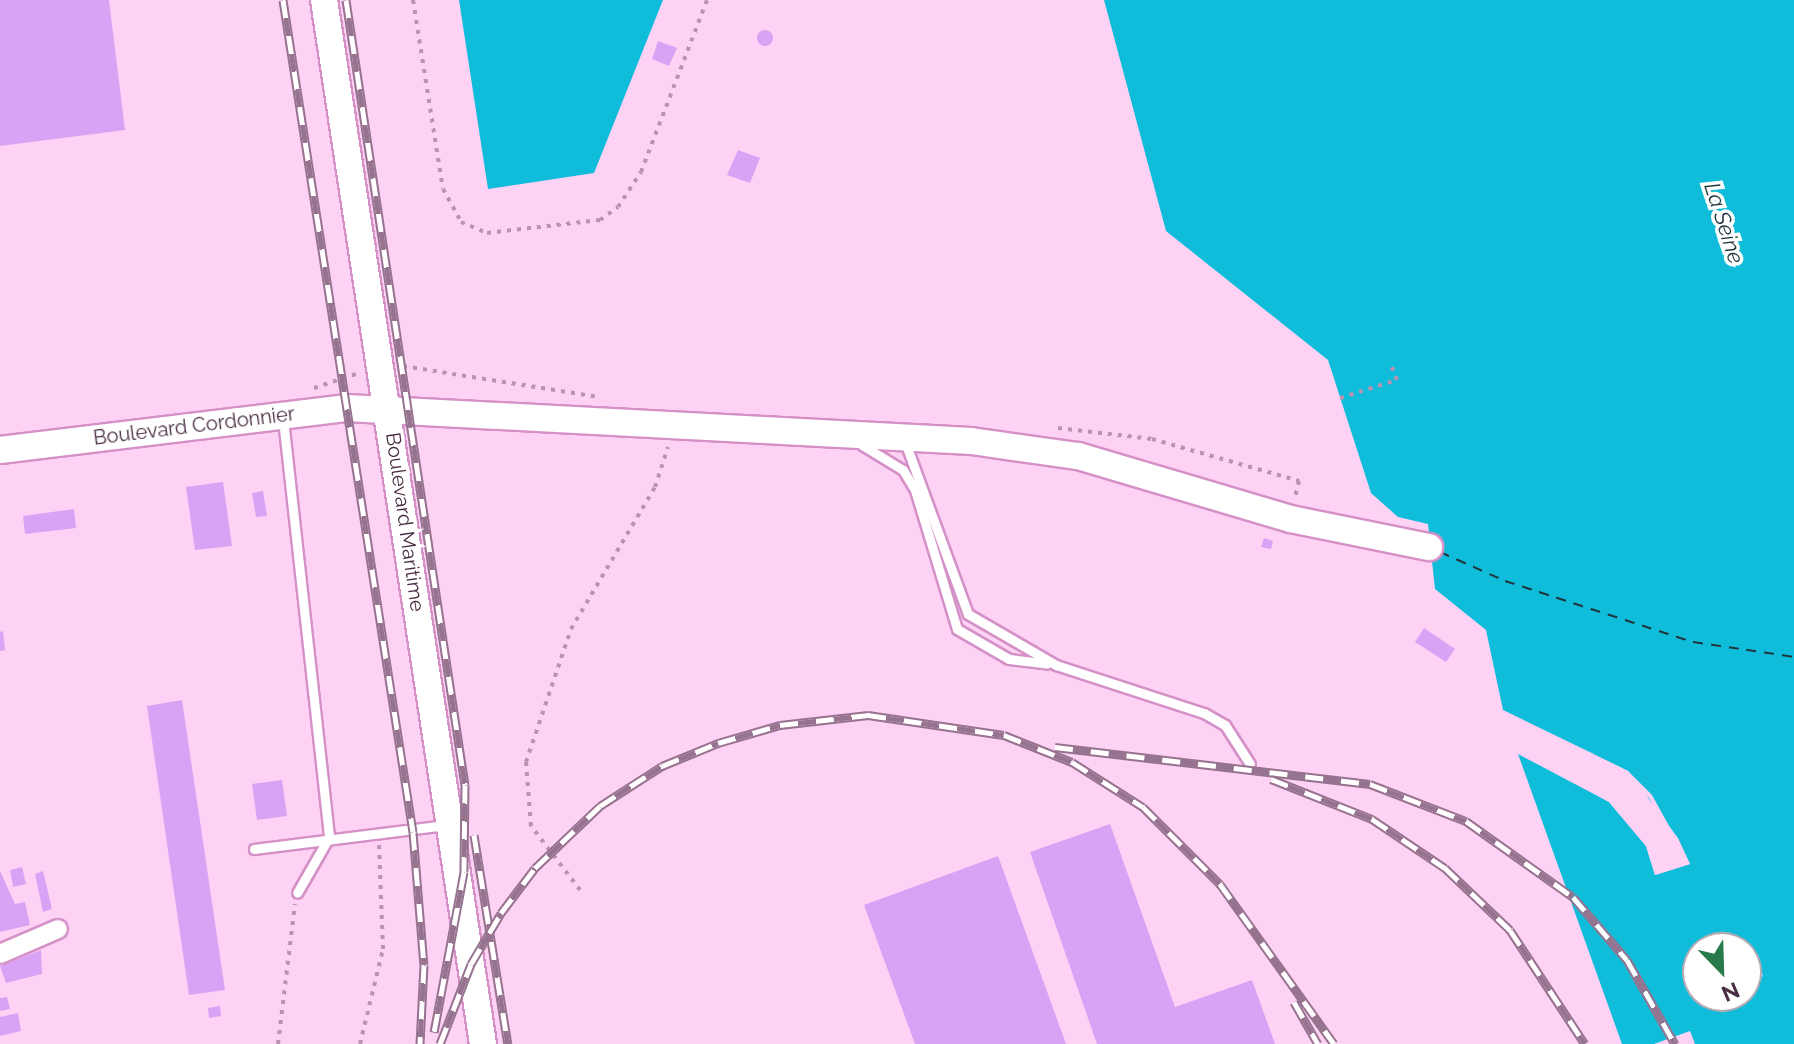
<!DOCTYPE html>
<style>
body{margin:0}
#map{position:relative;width:1794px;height:1044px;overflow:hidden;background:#fed2f4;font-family:Raleway,sans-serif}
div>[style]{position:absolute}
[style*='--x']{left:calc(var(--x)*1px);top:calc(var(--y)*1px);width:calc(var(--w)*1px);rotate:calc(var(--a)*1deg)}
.water>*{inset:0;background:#0fbddb}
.pier>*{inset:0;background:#fed2f4}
.ferry>*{height:2px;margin-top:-1px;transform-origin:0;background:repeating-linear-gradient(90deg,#1e363c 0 10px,transparent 0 18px)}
.building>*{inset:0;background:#daa2f5}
.round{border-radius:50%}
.path>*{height:4px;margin-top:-2px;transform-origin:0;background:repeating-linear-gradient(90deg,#b993b1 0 4px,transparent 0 10px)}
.roads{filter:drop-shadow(2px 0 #d591c7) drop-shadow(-2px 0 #d591c7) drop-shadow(0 2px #d591c7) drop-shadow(0 -2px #d591c7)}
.lane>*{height:9px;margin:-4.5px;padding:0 4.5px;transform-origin:4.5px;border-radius:4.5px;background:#fff}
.street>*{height:18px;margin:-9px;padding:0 9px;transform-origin:9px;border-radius:9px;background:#fff}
.secondary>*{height:26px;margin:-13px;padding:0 13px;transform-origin:13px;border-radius:13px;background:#fff}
.rail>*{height:9px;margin-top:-4.5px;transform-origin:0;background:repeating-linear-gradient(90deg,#fff 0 18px,#96738e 0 36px);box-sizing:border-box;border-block:2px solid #96738e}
span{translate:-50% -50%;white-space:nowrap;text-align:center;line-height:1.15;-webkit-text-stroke:7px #fff;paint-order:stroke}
.street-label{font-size:20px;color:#492c43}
.water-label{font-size:22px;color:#1e363c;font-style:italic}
.north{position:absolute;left:1682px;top:932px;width:80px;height:80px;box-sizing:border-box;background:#fff;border:2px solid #b6abb4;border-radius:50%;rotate:157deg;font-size:22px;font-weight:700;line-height:32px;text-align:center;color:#492c43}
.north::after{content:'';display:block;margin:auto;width:28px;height:36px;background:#297a4b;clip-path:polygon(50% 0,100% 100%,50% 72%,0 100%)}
</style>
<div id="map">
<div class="water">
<i style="clip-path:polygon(459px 0,663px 0,594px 173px,488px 189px)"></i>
<i style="clip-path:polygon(evenodd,1104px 0,1794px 0,1794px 1044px,1695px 1044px,1690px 1031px,1654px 1044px,1622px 1044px,1518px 754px,1609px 802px,1646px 846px,1655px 875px,1690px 864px,1678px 838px,1628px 771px,1503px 710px,1486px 630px,1435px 589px,1428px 524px,1398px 517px,1371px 493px,1328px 360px,1166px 231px,1104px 0,1698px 948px,1746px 948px,1746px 963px,1761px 969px,1763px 977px,1746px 967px,1746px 996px,1698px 996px,1698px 948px)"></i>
</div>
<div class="pier">
<i style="clip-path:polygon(1503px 710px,1628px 771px,1652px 795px,1690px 864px,1655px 875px,1646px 846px,1609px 802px,1517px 750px,1585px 778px,1612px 799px,1649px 844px,1657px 870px,1684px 862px,1649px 798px,1594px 754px)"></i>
</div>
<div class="ferry">
<i style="--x:1440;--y:552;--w:71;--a:24"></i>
<i style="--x:1505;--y:581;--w:198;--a:18"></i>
<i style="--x:1693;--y:642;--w:102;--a:8.4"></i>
</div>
<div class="building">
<i style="clip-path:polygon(0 0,109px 0,125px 130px,0 146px)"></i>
<i class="round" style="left:757px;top:30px;width:16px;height:16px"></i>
<i style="clip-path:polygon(658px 41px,677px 48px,669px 66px,652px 59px)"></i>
<i style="clip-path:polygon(738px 150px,760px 158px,750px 183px,727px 175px)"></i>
<i style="clip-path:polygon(223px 482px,232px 546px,195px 550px,186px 487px)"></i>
<i style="clip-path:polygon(263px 491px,267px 516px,256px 517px,252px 493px)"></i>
<i style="clip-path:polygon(74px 509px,76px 528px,25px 534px,23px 516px)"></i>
<i style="clip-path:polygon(1264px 538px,1273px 541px,1271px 549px,1261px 547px)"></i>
<i style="clip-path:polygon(1424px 628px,1455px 649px,1446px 662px,1415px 642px)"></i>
<i style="clip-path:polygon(3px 631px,5px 650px,0 651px,0 632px)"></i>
<i style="clip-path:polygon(182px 700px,225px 990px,189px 995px,147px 706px)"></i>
<i style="clip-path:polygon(282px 780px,287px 816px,257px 820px,252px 784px)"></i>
<i style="clip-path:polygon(1110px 824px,1175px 1007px,1252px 980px,1275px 1044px,1097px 1044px,1030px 852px)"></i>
<i style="clip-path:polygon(998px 856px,1066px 1044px,915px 1044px,864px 905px)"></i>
<i style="clip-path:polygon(22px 867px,26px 884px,13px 887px,10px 870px)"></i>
<i style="clip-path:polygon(0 871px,15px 904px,25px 902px,30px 925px,0 932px)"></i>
<i style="clip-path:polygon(43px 871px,52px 909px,43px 912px,35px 874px)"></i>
<i style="clip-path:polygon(41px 950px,42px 974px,6px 983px,0 966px)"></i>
<i style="clip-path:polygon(7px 997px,10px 1009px,0 1011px,0 998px)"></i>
<i style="clip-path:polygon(220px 1006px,221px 1016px,209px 1018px,208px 1008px)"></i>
<i style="clip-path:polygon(18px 1013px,21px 1031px,0 1036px,0 1017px)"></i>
</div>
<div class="path">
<i style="--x:413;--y:0;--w:191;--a:81"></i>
<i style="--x:443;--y:189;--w:38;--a:61"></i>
<i style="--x:461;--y:222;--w:28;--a:23"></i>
<i style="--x:487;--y:233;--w:114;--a:-6.6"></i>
<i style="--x:600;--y:220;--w:22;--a:-36"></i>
<i style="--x:618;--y:207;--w:42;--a:-56.7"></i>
<i style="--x:641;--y:172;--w:184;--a:-69"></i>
<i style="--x:403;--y:366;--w:198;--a:9"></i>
<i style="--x:314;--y:388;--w:47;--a:-18.4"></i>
<i style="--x:1340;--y:398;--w:60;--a:-17.5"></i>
<i style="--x:1397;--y:380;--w:16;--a:-112"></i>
<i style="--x:1058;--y:428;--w:95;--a:6.7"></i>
<i style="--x:1152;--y:439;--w:153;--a:15.9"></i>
<i style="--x:1299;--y:481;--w:16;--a:104"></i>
<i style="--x:580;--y:890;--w:81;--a:-127.4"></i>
<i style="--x:531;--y:826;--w:64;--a:-94.5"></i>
<i style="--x:526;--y:762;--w:140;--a:-71.3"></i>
<i style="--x:571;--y:629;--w:165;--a:-59.4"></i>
<i style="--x:655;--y:487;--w:42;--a:-72"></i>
<i style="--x:278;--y:1044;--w:141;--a:-83.1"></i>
<i style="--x:360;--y:1044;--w:98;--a:-76.4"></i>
<i style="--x:383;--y:949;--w:104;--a:-92.2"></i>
</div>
<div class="roads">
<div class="lane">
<i style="--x:283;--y:419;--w:421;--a:83.7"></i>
<i style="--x:329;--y:837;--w:64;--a:119.7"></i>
<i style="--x:905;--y:442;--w:183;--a:69.9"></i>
<i style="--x:968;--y:614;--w:102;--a:30.1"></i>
<i style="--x:1056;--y:665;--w:156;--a:18"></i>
<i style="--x:1204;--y:713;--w:24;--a:30"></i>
<i style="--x:1225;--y:725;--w:46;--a:57.3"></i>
<i style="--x:862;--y:445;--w:48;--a:31.4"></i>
<i style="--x:903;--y:470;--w:23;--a:59"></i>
<i style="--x:915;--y:490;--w:145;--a:73.2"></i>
<i style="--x:957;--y:629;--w:60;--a:30"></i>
<i style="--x:1009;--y:659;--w:38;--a:7"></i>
<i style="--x:254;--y:849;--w:193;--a:-7.1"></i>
</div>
<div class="street">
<i style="--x:0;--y:954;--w:63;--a:-23.3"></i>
</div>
<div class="secondary">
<i style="--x:324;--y:0;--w:1056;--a:81.34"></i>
<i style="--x:0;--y:450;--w:350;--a:-6.9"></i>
<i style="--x:347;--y:408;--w:625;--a:3.03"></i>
<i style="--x:971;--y:441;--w:108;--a:8"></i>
<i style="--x:1078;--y:456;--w:222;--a:16.5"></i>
<i style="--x:1291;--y:519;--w:141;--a:11.5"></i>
</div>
</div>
<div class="rail">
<i style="--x:283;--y:0;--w:842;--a:81.12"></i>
<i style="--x:413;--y:832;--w:133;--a:85.3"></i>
<i style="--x:424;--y:965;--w:79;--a:92.9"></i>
<i style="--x:346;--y:0;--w:794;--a:81.38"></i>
<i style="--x:465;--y:785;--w:87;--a:90.7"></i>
<i style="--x:464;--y:872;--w:163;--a:100.6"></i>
<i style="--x:1055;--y:747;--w:317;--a:6.7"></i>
<i style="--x:1370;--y:784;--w:103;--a:21.1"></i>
<i style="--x:1466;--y:821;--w:131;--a:35.4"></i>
<i style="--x:1573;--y:897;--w:83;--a:49.4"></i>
<i style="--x:1627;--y:960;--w:97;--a:60.3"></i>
<i style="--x:1271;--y:779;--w:109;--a:21.6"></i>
<i style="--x:1372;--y:819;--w:88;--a:33.9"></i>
<i style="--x:1445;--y:868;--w:90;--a:43.6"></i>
<i style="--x:1510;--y:930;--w:136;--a:56.7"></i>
<i style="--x:474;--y:835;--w:212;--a:80.8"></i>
<i style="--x:1294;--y:1002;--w:48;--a:60.3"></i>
<i style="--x:440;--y:1044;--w:86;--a:-68.8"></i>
<i style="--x:471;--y:964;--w:59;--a:-59.5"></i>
<i style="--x:501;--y:913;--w:56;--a:-52.9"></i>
<i style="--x:535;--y:868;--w:90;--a:-43.6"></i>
<i style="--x:600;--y:806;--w:74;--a:-32.8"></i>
<i style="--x:662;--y:766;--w:61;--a:-22.3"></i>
<i style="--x:718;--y:743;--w:65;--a:-16.2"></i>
<i style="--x:780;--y:725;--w:89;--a:-6.5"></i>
<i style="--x:868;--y:715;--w:137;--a:8.4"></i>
<i style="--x:1004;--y:735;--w:73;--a:21.7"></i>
<i style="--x:1072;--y:762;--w:84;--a:32.4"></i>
<i style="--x:1143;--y:807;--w:109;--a:45"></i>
<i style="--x:1220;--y:884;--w:196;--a:54.5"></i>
</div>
<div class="street-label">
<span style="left:194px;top:426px;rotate:-7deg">Boulevard Cordonnier</span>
<span style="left:405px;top:522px;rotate:82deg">Boulevard Maritime</span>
</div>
<div class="water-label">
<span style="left:1724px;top:223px;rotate:72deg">La Seine</span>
</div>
<div class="north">N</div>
</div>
